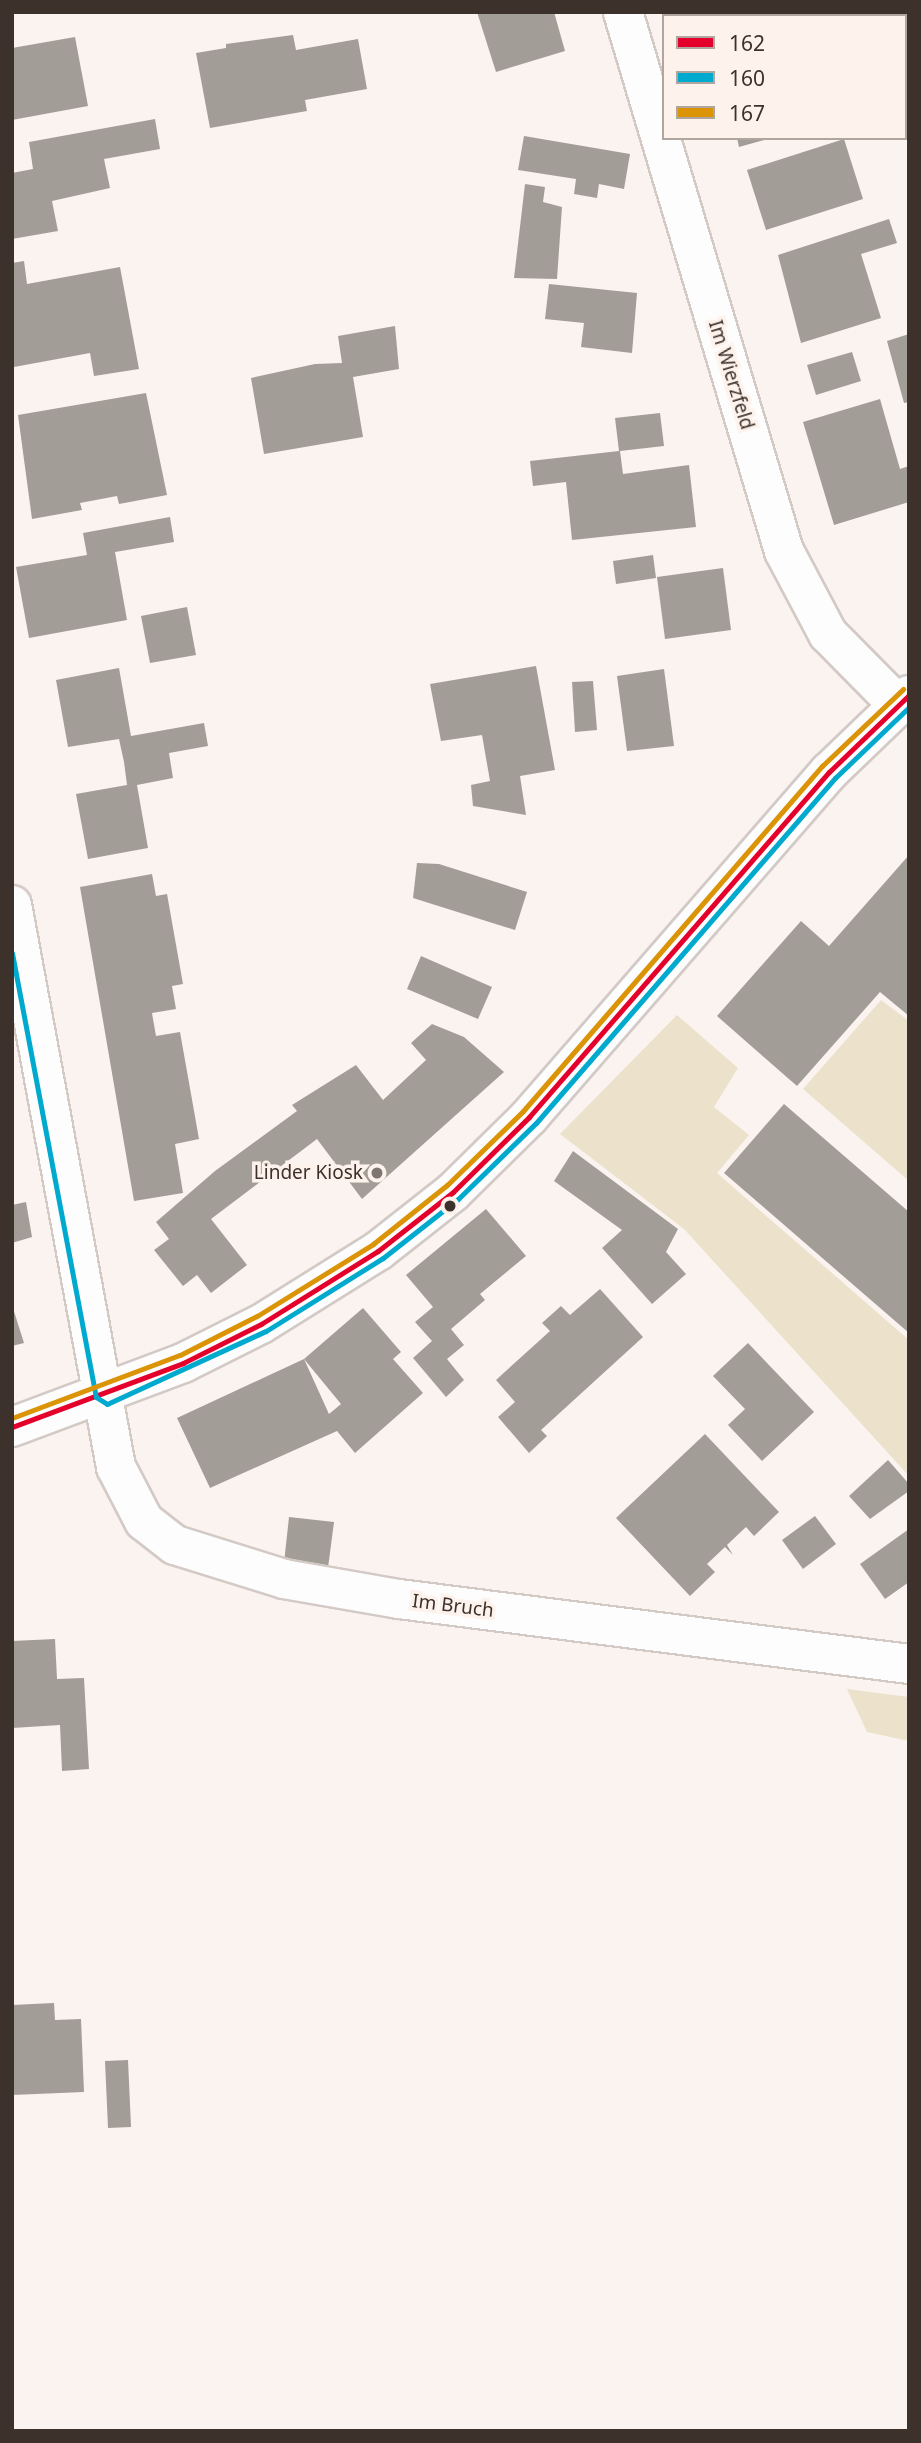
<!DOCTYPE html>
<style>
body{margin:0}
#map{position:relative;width:921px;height:2443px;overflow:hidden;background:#faf3f0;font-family:"Noto Sans",sans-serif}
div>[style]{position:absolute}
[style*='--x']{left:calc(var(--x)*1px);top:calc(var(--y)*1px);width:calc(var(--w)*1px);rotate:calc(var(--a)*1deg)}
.green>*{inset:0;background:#ece2cb}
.building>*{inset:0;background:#a39d97}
.roads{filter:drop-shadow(2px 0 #d3cac6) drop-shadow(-2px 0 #d3cac6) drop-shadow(0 2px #d3cac6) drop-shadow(0 -2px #d3cac6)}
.minor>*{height:38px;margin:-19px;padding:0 19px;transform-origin:19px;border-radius:19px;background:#fefdfd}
.bus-1>*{height:5px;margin:-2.5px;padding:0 2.5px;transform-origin:2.5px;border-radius:2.5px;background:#e4002b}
.bus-2>*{height:5px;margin:-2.5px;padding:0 2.5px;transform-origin:2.5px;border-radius:2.5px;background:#00a9ce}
.bus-3>*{height:5px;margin:-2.5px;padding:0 2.5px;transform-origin:2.5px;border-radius:2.5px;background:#db9406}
.dots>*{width:19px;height:19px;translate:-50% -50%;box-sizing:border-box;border:4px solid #fef2ec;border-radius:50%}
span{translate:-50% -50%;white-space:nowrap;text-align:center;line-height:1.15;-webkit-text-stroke:7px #fef2ec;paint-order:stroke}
.street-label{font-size:19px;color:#3c312b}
.poi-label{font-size:19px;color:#3c312b}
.right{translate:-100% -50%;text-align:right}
.frame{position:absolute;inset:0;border:14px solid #3c312b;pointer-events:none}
.legend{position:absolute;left:662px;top:14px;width:245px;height:126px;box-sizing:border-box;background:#fef2ec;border:2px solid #b0a59f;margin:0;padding:9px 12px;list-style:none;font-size:21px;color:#3c312b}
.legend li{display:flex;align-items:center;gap:14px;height:35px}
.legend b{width:35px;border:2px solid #b0a59f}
</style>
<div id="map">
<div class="green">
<i style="clip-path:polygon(881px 1000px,909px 1021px,909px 1181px,803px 1089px)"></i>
<i style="clip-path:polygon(677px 1015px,738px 1068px,714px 1107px,749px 1135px,717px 1173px,909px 1340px,909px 1476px,684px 1229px,560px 1134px)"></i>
<i style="clip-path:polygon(847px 1689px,909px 1697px,909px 1741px,867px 1732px)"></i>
</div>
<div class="building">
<i style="clip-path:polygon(477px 12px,554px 12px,565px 51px,496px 72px)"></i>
<i style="clip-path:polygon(698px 12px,812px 12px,813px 16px,699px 16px)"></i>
<i style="clip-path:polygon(293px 35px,296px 50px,358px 39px,367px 89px,305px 100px,307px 111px,210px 128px,196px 53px,226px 48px,226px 44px)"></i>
<i style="clip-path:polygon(75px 37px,88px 106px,12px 120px,12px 48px)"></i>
<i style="clip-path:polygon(155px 119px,160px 149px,104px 159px,110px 188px,52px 201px,58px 231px,12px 239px,12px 173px,33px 169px,29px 142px)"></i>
<i style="clip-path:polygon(524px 136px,630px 154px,624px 189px,599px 184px,597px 198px,574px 194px,576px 179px,518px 170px)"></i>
<i style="clip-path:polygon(737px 138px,768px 138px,768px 139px,739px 147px)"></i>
<i style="clip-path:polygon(844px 139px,863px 199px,766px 230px,747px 170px)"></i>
<i style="clip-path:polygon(525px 184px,545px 187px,543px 202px,562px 207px,557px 279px,514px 278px)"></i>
<i style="clip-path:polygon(889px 219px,897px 243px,861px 254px,881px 318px,801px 343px,778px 255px)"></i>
<i style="clip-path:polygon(24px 261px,27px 284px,120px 267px,139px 369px,94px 376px,90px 353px,14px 367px,12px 263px)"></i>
<i style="clip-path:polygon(549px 284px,637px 293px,632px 353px,581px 347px,584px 323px,545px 319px)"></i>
<i style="clip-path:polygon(395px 326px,399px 369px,353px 377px,363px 437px,264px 454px,251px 378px,315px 364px,342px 363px,338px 336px)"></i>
<i style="clip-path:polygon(909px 334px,909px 402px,904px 403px,887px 341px)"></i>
<i style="clip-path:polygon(852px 352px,861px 381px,816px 395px,807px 365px)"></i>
<i style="clip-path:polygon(146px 393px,167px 495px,119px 504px,117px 496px,80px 503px,82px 510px,32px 519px,18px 415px)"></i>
<i style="clip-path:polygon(880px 399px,900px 469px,909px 466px,909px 502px,834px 525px,803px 422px)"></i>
<i style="clip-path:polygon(660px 413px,664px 446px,620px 451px,623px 474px,689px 465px,696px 527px,572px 540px,566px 482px,533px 486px,530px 461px,619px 451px,615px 418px)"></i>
<i style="clip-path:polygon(170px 517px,174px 542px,115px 552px,127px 620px,29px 638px,16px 567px,87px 555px,83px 533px)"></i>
<i style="clip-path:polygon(653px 555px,656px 578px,616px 584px,613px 561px)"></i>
<i style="clip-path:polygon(723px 568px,731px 630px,665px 639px,657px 577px)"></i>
<i style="clip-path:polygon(187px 607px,196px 655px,150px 663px,141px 616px)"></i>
<i style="clip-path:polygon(536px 666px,555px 770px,520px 776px,526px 815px,473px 806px,471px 785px,490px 781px,482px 735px,441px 741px,430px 684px)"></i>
<i style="clip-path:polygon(119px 668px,131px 736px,204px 723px,208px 746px,169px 753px,173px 778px,137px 785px,148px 848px,88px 859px,76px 794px,127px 785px,124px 762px,119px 739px,68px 747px,56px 680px)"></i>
<i style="clip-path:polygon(664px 669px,674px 746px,627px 751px,617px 676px)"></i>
<i style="clip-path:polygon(593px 681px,597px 730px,575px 732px,572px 682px)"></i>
<i style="clip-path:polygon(909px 855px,909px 1016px,880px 992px,797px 1086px,717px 1016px,801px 921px,829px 946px)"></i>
<i style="clip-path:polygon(417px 863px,439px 864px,527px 892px,515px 930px,413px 898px)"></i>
<i style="clip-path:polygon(152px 874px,156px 896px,167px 894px,183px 984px,172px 986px,176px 1009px,152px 1013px,156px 1036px,180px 1032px,199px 1139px,175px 1144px,183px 1193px,134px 1201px,80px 887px)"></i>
<i style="clip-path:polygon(421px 956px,492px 987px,478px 1019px,407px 989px)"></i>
<i style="clip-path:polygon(432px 1024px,464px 1037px,504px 1072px,362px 1199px,317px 1139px,211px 1219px,247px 1265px,211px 1293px,197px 1275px,183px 1286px,154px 1250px,169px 1239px,156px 1222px,215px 1171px,297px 1111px,292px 1105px,356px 1065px,383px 1100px,426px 1060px,411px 1043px)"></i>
<i style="clip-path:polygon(784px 1104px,909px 1212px,909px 1333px,724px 1173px)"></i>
<i style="clip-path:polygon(573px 1151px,678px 1229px,666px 1252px,686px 1274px,652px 1304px,602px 1248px,622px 1230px,554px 1181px)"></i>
<i style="clip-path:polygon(26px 1202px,32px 1237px,12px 1243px,12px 1205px)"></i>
<i style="clip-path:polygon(486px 1209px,526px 1256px,480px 1294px,485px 1300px,451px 1329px,464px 1345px,447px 1359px,464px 1380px,446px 1397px,413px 1358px,432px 1341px,415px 1322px,433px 1307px,406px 1275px)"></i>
<i style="clip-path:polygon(600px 1289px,643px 1337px,541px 1430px,547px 1436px,529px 1453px,498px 1417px,515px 1402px,496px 1380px,550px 1331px,542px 1323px,561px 1306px,570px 1315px)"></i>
<i style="clip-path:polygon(12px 1305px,24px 1343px,12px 1346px)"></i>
<i style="clip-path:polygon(363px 1308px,401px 1352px,393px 1359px,423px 1393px,355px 1453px,337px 1431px,210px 1488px,177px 1418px,304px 1359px,329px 1414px,341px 1404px,304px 1359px)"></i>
<i style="clip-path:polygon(748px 1343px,814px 1412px,762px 1461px,728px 1425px,745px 1409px,713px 1376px)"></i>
<i style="clip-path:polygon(705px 1434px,779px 1512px,754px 1536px,746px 1527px,727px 1545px,733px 1555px,725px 1547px,707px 1564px,715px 1572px,690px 1596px,616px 1518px)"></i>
<i style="clip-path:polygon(888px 1460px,909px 1484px,909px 1491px,870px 1519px,849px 1496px)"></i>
<i style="clip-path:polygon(815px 1516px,836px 1544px,803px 1569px,782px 1540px)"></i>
<i style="clip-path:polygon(289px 1517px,334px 1522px,328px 1568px,284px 1563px)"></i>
<i style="clip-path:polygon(909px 1529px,909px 1582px,885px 1599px,860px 1564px)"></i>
<i style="clip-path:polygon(55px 1639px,57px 1679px,84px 1678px,89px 1769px,62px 1771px,60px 1725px,12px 1728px,12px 1641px)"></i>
<i style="clip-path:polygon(54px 2003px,55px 2020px,81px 2019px,84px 2092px,12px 2095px,12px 2005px)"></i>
<i style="clip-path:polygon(128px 2060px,131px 2127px,108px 2128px,105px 2061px)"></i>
</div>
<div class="roads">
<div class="minor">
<i style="--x:623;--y:12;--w:563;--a:73.37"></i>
<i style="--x:784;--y:551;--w:94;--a:62.1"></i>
<i style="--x:828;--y:634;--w:100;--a:45.4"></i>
<i style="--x:12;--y:905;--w:572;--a:79.52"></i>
<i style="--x:116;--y:1467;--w:61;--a:62.6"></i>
<i style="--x:144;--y:1521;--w:39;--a:38"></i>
<i style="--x:175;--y:1545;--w:114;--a:17.3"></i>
<i style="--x:284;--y:1579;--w:117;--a:9.9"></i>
<i style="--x:399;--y:1599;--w:514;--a:7.26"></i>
<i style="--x:12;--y:1427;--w:183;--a:-20.5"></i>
<i style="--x:183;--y:1363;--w:87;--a:-26.6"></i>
<i style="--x:261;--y:1324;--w:138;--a:-32"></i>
<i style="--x:378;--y:1251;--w:95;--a:-38.2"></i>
<i style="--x:453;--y:1192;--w:107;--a:-44.6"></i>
<i style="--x:529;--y:1117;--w:457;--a:-49"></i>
<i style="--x:829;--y:772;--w:111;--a:-43.9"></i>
</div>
</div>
<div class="bus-1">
<i style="--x:12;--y:1427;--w:183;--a:-20.5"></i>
<i style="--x:183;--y:1363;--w:87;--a:-26.6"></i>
<i style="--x:261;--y:1324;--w:138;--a:-32"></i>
<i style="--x:378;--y:1251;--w:95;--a:-38.2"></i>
<i style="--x:453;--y:1192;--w:107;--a:-44.6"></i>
<i style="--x:529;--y:1117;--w:457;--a:-49"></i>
<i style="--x:829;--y:772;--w:111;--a:-43.9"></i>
</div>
<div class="bus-2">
<i style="--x:12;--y:953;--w:452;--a:79.3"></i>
<i style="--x:96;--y:1397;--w:13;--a:32"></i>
<i style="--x:107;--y:1404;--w:175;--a:-24.7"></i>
<i style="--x:266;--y:1331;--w:138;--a:-32"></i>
<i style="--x:383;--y:1258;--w:95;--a:-38.2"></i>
<i style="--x:458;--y:1199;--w:109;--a:-44.3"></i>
<i style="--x:536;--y:1123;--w:457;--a:-49.1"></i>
<i style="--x:835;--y:778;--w:103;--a:-43.8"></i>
</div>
<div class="bus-3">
<i style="--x:12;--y:1418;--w:179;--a:-20.6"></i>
<i style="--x:180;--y:1355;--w:86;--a:-26.9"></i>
<i style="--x:257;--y:1316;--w:137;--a:-31.8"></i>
<i style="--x:373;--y:1244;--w:95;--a:-38.6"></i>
<i style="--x:447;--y:1185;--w:106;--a:-44.2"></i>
<i style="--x:523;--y:1111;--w:457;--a:-49.1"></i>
<i style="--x:822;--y:766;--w:112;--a:-43.5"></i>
</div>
<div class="dots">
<i style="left:377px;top:1173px;background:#7e7570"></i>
<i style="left:450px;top:1206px;background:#3c312b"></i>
</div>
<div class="street-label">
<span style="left:731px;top:375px;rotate:73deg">Im Wierzfeld</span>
<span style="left:453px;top:1606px;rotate:7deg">Im Bruch</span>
</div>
<div class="poi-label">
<span class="right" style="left:363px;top:1173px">Linder Kiosk</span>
</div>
<div class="frame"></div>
<ul class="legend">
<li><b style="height:9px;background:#e4002b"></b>162</li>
<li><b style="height:9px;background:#00a9ce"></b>160</li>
<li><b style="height:9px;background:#db9406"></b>167</li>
</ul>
</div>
